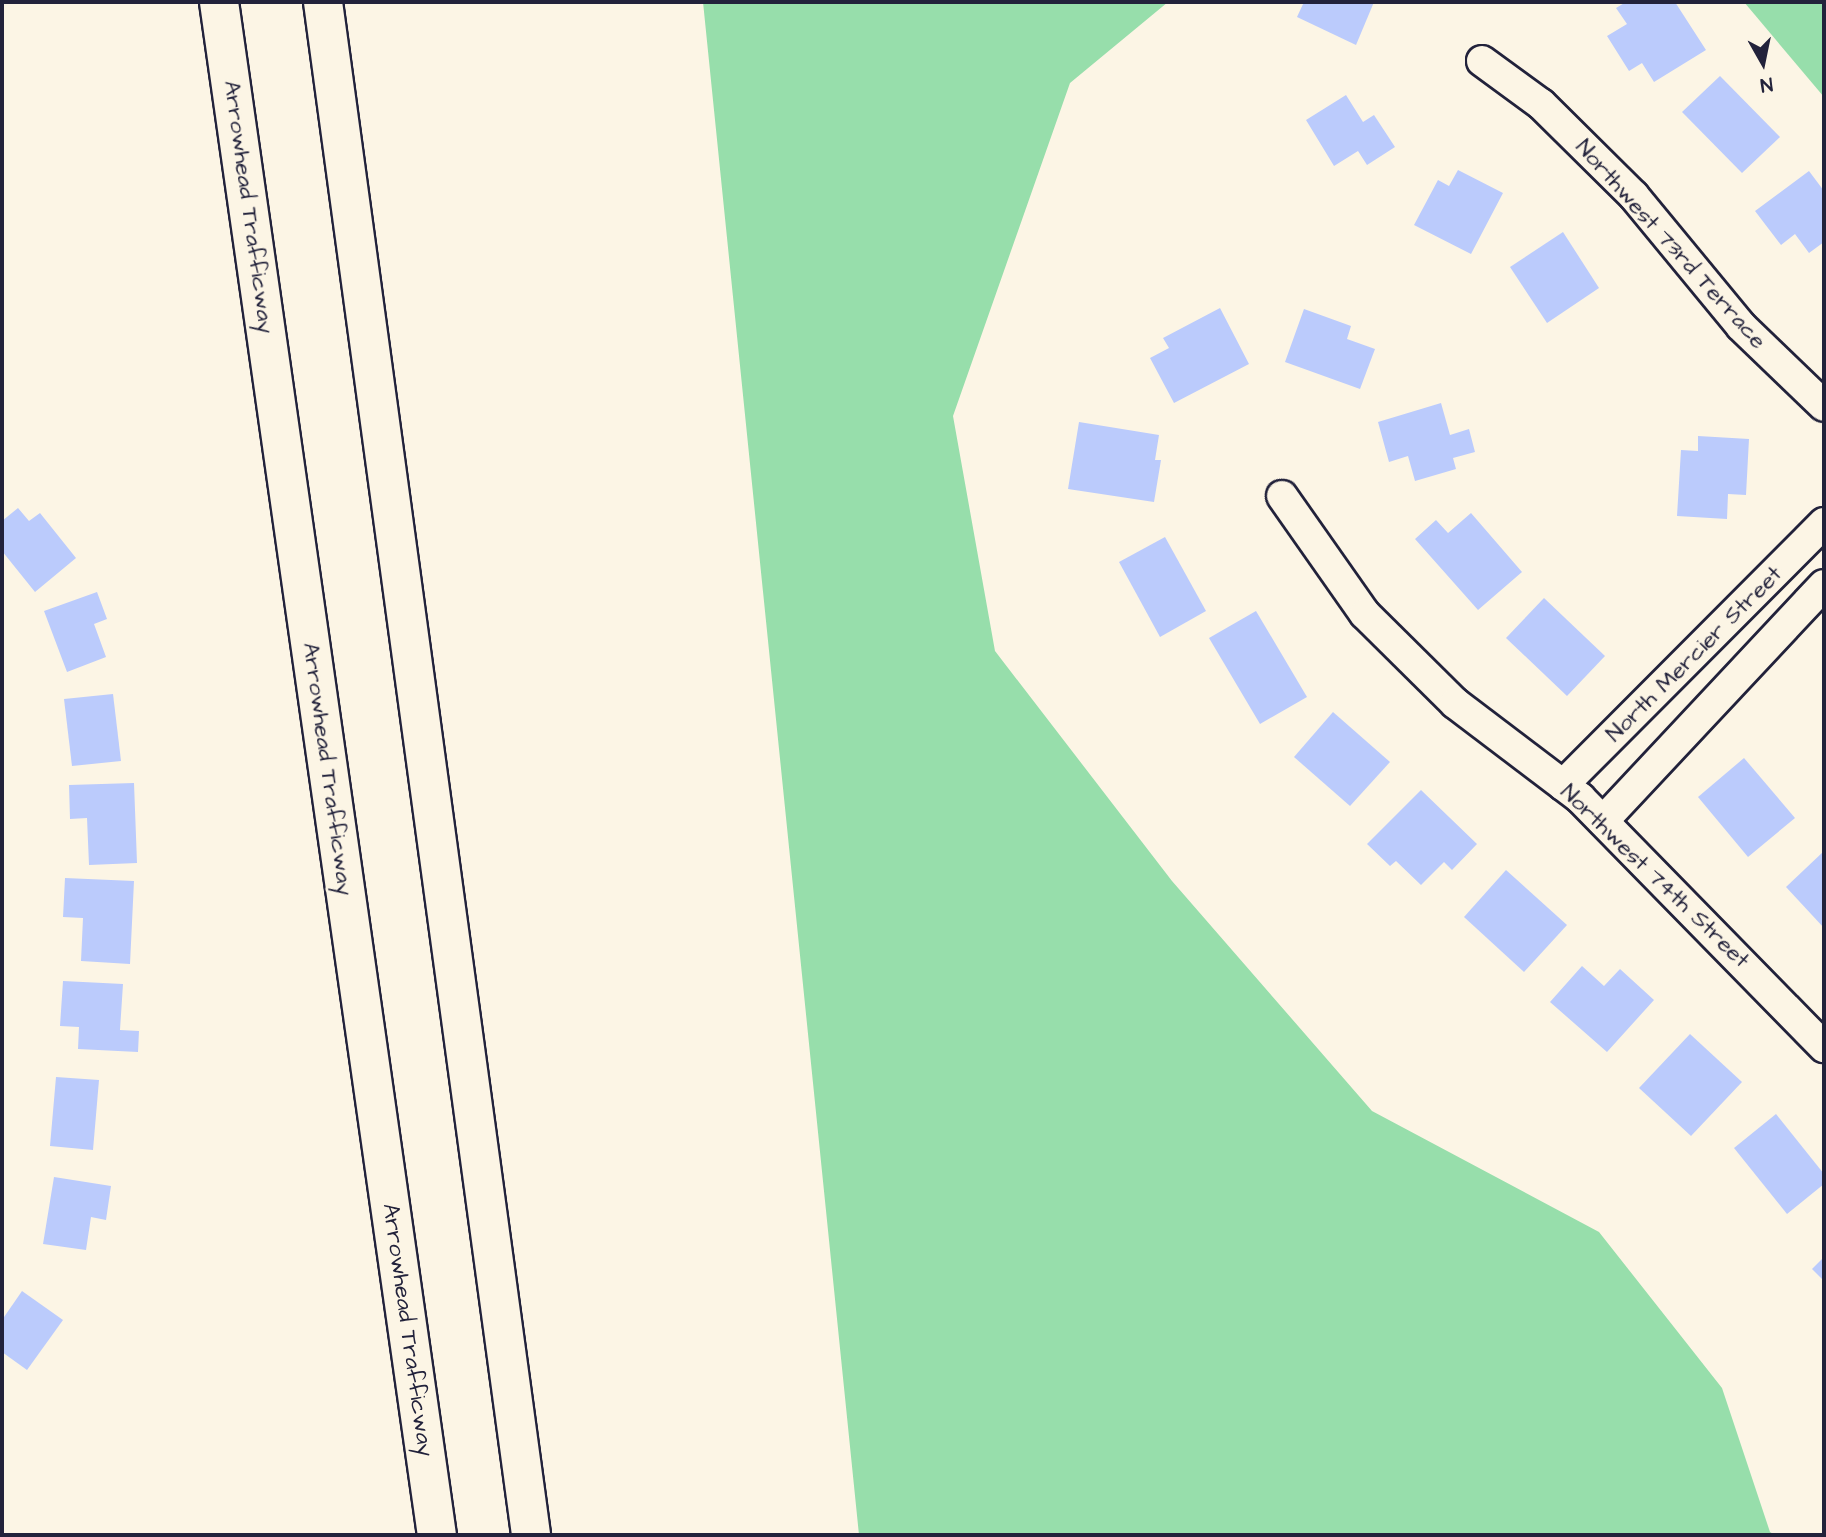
<!DOCTYPE html>
<style>
body{margin:0}
#map{position:relative;width:1826px;height:1537px;overflow:hidden;background:#fcf5e5;font-family:"Architects Daughter",sans-serif}
div>[style]{position:absolute}
[style*='--x']{left:calc(var(--x)*1px);top:calc(var(--y)*1px);width:calc(var(--w)*1px);rotate:calc(var(--a)*1deg)}
.green>*{inset:0;background:#97deab}
.building>*{inset:0;background:#bbcbfc}
.roads{filter:drop-shadow(2px 0 #22223b) drop-shadow(-2px 0 #22223b) drop-shadow(0 2px #22223b) drop-shadow(0 -2px #22223b)}
.street>*{height:30px;margin:-15px;padding:0 15px;transform-origin:15px;border-radius:15px;background:#fcf5e5}
.highway>*{height:38px;margin:-19px;padding:0 19px;transform-origin:19px;border-radius:19px;background:#fcf5e5}
span{translate:-50% -50%;white-space:nowrap;text-align:center;line-height:1.15;-webkit-text-stroke:5px #fcf5e5;paint-order:stroke}
.street-label{font-size:23px;color:#22223b}
.frame{position:absolute;inset:0;border:4px solid #22223b;pointer-events:none}
.north{position:absolute;left:1728px;top:28px;width:70px;height:70px;-webkit-text-stroke:5px #fcf5e5;paint-order:stroke;rotate:171deg;font-size:19px;font-weight:700;line-height:28px;text-align:center;color:#22223b}
.north::after{content:'';display:block;margin:auto;width:24px;height:32px;background:#22223b;clip-path:polygon(50% 0,100% 100%,50% 72%,0 100%)}
</style>
<div id="map">
<div class="green">
<i style="clip-path:polygon(703px 2px,1168px 2px,1070px 83px,953px 416px,995px 651px,1172px 881px,1372px 1111px,1599px 1232px,1722px 1388px,1770px 1532px,1775px 1535px,859px 1535px)"></i>
<i style="clip-path:polygon(1744px 2px,1824px 2px,1824px 97px)"></i>
</div>
<div class="building">
<i style="clip-path:polygon(1304px 2px,1374px 2px,1356px 45px,1297px 17px)"></i>
<i style="clip-path:polygon(1626px 2px,1675px 2px,1706px 50px,1654px 82px,1642px 63px,1629px 71px,1607px 36px,1627px 24px,1616px 8px)"></i>
<i style="clip-path:polygon(1720px 76px,1780px 137px,1742px 173px,1682px 112px)"></i>
<i style="clip-path:polygon(1346px 95px,1363px 122px,1374px 115px,1395px 147px,1367px 165px,1358px 151px,1334px 166px,1306px 120px)"></i>
<i style="clip-path:polygon(1458px 170px,1503px 193px,1471px 254px,1414px 225px,1438px 180px,1449px 186px)"></i>
<i style="clip-path:polygon(1809px 171px,1824px 191px,1824px 242px,1809px 253px,1795px 234px,1781px 245px,1755px 211px)"></i>
<i style="clip-path:polygon(1563px 232px,1599px 288px,1547px 323px,1510px 267px)"></i>
<i style="clip-path:polygon(1220px 308px,1249px 364px,1174px 403px,1150px 358px,1169px 348px,1163px 338px)"></i>
<i style="clip-path:polygon(1304px 309px,1351px 326px,1347px 339px,1375px 349px,1360px 389px,1285px 362px)"></i>
<i style="clip-path:polygon(1441px 403px,1450px 435px,1469px 429px,1475px 452px,1453px 458px,1456px 469px,1415px 481px,1408px 456px,1389px 462px,1378px 422px)"></i>
<i style="clip-path:polygon(1079px 422px,1159px 435px,1155px 460px,1161px 460px,1154px 502px,1068px 489px)"></i>
<i style="clip-path:polygon(1698px 436px,1749px 439px,1746px 495px,1728px 494px,1727px 519px,1677px 516px,1681px 450px,1698px 451px)"></i>
<i style="clip-path:polygon(18px 508px,29px 521px,40px 513px,76px 558px,35px 592px,2px 551px,2px 521px)"></i>
<i style="clip-path:polygon(1471px 513px,1522px 572px,1478px 610px,1415px 539px,1436px 520px,1448px 533px)"></i>
<i style="clip-path:polygon(1165px 537px,1206px 611px,1160px 637px,1119px 562px)"></i>
<i style="clip-path:polygon(97px 592px,107px 619px,94px 624px,106px 657px,67px 672px,44px 611px)"></i>
<i style="clip-path:polygon(1544px 598px,1605px 656px,1567px 696px,1506px 638px)"></i>
<i style="clip-path:polygon(1256px 611px,1307px 697px,1260px 724px,1209px 638px)"></i>
<i style="clip-path:polygon(113px 694px,121px 761px,72px 766px,64px 699px)"></i>
<i style="clip-path:polygon(1333px 712px,1390px 762px,1350px 806px,1294px 757px)"></i>
<i style="clip-path:polygon(1744px 758px,1795px 818px,1748px 857px,1698px 797px)"></i>
<i style="clip-path:polygon(134px 783px,137px 863px,89px 865px,87px 818px,70px 819px,69px 785px)"></i>
<i style="clip-path:polygon(1421px 790px,1477px 844px,1452px 870px,1444px 862px,1421px 885px,1396px 861px,1390px 866px,1367px 844px)"></i>
<i style="clip-path:polygon(1824px 851px,1824px 928px,1786px 887px)"></i>
<i style="clip-path:polygon(1506px 870px,1567px 925px,1524px 972px,1464px 917px)"></i>
<i style="clip-path:polygon(65px 878px,134px 881px,130px 964px,81px 961px,83px 918px,63px 917px)"></i>
<i style="clip-path:polygon(1582px 966px,1604px 986px,1620px 969px,1654px 1000px,1607px 1052px,1550px 1002px)"></i>
<i style="clip-path:polygon(63px 981px,123px 984px,120px 1030px,139px 1031px,138px 1052px,78px 1049px,79px 1027px,60px 1026px)"></i>
<i style="clip-path:polygon(1690px 1034px,1742px 1082px,1691px 1136px,1639px 1088px)"></i>
<i style="clip-path:polygon(56px 1077px,99px 1080px,93px 1150px,50px 1146px)"></i>
<i style="clip-path:polygon(1776px 1114px,1824px 1174px,1824px 1184px,1787px 1214px,1734px 1148px)"></i>
<i style="clip-path:polygon(54px 1177px,111px 1186px,106px 1220px,91px 1217px,86px 1250px,43px 1244px)"></i>
<i style="clip-path:polygon(1824px 1257px,1824px 1281px,1812px 1269px)"></i>
<i style="clip-path:polygon(22px 1291px,63px 1320px,27px 1370px,2px 1352px,2px 1320px)"></i>
</div>
<div class="roads">
<div class="street">
<i style="--x:1482;--y:61;--w:73;--a:36.1"></i>
<i style="--x:1541;--y:104;--w:131;--a:44.7"></i>
<i style="--x:1634;--y:196;--w:168;--a:50.5"></i>
<i style="--x:1741;--y:326;--w:115;--a:43.9"></i>
<i style="--x:1282;--y:496;--w:144;--a:54.9"></i>
<i style="--x:1365;--y:614;--w:127;--a:44.7"></i>
<i style="--x:1455;--y:703;--w:157;--a:37.2"></i>
<i style="--x:1580;--y:798;--w:349;--a:45.6"></i>
<i style="--x:1563;--y:785;--w:370;--a:-45.1"></i>
<i style="--x:1603;--y:821;--w:323;--a:-46.9"></i>
</div>
<div class="highway">
<i style="--x:219;--y:2;--w:1548;--a:81.91"></i>
<i style="--x:323;--y:2;--w:1547;--a:82.27"></i>
</div>
</div>
<div class="street-label">
<span style="left:249px;top:207px;rotate:82deg">Arrowhead Trafficway</span>
<span style="left:1671px;top:244px;rotate:48deg">Northwest 73rd Terrace</span>
<span style="left:1694px;top:654px;rotate:-45deg">North Mercier Street</span>
<span style="left:328px;top:769px;rotate:82deg">Arrowhead Trafficway</span>
<span style="left:1655px;top:876px;rotate:44deg">Northwest 74th Street</span>
<span style="left:408px;top:1330px;rotate:82deg">Arrowhead Trafficway</span>
</div>
<div class="frame"></div>
<div class="north">N</div>
</div>
